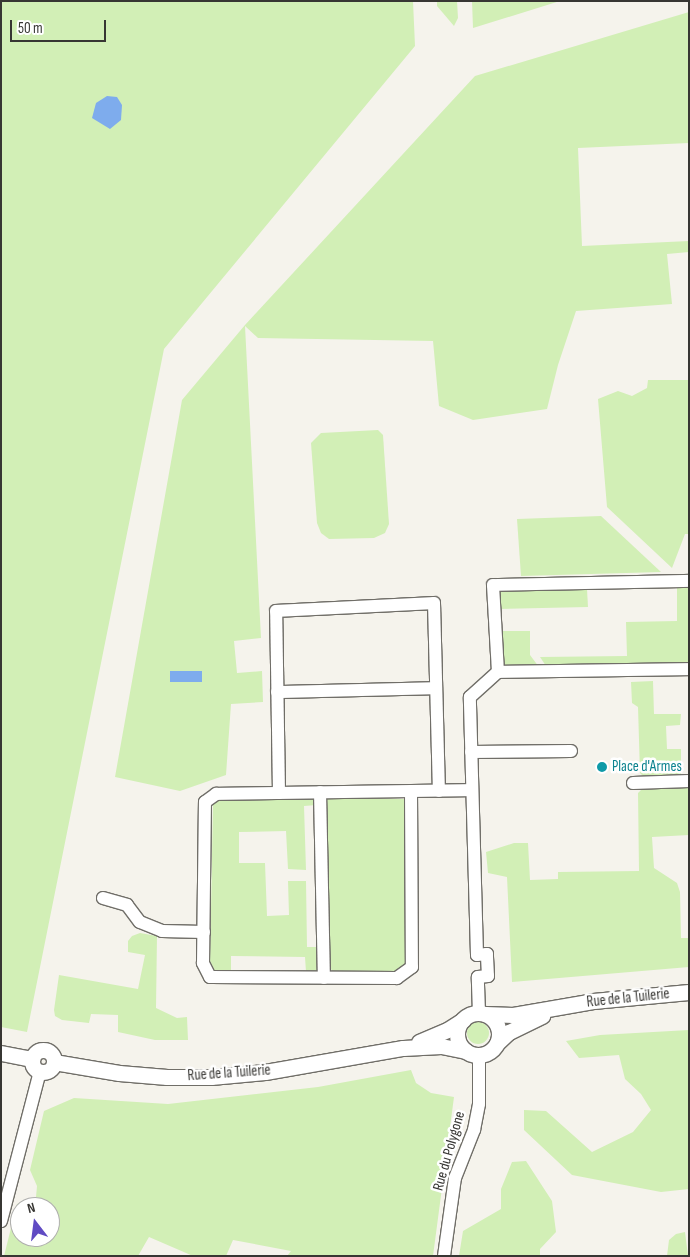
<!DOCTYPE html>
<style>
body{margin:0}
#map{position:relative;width:690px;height:1257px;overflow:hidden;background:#f5f3ec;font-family:"Sofia Sans Condensed",sans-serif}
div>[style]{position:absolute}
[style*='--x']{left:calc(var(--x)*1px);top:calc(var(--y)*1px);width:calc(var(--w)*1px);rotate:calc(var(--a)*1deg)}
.green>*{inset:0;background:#d2efb6}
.round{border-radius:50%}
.water>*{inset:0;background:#7eaced}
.roads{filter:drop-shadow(1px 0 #706e68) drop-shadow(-1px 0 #706e68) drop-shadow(0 1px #706e68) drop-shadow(0 -1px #706e68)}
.minor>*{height:12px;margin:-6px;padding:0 6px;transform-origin:6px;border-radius:6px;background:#fff}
.tertiary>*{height:15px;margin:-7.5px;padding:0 7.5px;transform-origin:7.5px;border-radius:7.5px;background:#fff}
.tertiary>.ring{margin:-7.5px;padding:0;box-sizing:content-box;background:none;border:15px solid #fff;border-radius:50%}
.dots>*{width:14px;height:14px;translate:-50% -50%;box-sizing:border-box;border:2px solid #fff;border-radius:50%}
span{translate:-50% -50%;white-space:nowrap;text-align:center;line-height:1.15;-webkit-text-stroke:5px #fff;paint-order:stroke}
.culture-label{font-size:15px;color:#0d838f}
.left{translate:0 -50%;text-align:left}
.street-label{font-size:15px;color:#373633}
.frame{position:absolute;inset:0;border:2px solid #373633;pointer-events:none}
.north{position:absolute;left:10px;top:1197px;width:50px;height:50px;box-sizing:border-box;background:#fff;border:1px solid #afafad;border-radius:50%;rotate:345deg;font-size:14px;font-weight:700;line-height:20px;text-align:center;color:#373633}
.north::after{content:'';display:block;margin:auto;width:18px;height:22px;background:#604bc3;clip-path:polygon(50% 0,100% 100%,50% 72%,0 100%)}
.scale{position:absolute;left:10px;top:20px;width:96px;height:22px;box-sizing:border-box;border:2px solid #373633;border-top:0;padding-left:6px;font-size:15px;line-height:18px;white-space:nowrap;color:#373633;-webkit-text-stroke:4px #fff;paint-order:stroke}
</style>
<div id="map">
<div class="green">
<i style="clip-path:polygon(1px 1px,413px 1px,415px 46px,164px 349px,27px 1032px,1px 1027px)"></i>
<i style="clip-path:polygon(437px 1px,457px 1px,458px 18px,454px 26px,437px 6px)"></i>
<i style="clip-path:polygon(472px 1px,560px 1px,473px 28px)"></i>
<i style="clip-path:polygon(689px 12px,689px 143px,578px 148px,582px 246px,689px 241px,689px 252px,667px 254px,672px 304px,576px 311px,558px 365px,547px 409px,473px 420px,439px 406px,433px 341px,258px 338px,245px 326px,261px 638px,234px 641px,237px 673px,262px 671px,263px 702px,231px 704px,226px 775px,180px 791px,115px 777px,182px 400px,245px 325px,475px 76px)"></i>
<i style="clip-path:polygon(648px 380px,689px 380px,689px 534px,685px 534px,672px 568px,607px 507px,598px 399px,618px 391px,632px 396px,647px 388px)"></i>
<i style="clip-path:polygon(378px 430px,383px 435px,389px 524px,385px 533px,374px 538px,329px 539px,321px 533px,317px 523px,311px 443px,321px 433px)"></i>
<i style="clip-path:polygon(601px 516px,661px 572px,521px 576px,517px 519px)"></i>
<i style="clip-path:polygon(677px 586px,689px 586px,689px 664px,546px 666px,540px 657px,627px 656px,626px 622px,677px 621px)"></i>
<i style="clip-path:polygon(587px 589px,588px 607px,499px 609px,499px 591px)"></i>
<i style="clip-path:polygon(500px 631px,530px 631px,530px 655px,539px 667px,502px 667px)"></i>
<i style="clip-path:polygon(653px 681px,654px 714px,681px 714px,680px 725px,666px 726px,667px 749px,681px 749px,681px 777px,645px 778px,640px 773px,638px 707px,632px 703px,631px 682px)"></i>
<i style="clip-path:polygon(689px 787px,689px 835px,652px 837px,654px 868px,677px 883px,680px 892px,681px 938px,689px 938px,689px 967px,512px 982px,507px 877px,488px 873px,486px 852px,514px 843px,528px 843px,530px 880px,558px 879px,558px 872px,639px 871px,638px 793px,643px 788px)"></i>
<i style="clip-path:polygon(316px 798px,317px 805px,304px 806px,306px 870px,288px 869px,286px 831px,239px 832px,239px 863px,265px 863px,267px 916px,289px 915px,288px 881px,306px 881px,307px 947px,320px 947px,320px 972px,306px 972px,305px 957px,231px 956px,231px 971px,215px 971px,210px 961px,213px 803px,218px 800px)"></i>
<i style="clip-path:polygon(326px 798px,404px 799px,406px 963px,402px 969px,395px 972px,334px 973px,330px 968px)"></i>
<i style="clip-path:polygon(140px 933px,157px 936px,156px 1008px,177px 1018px,187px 1017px,188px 1040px,155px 1040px,118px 1032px,118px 1015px,91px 1014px,89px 1023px,62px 1020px,55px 1016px,54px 1010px,59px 975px,138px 989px,145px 955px,128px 952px,128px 941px,132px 936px)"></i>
<i class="round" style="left:467px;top:1022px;width:22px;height:22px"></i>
<i style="clip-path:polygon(689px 1030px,689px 1189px,661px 1192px,572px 1175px,524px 1130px,524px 1110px,546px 1111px,592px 1152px,633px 1132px,651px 1110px,641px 1094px,625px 1079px,619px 1055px,579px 1058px,566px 1041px,600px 1035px)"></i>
<i style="clip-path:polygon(evenodd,411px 1070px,416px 1083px,431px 1093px,454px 1097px,433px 1256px,287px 1256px,291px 1251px,233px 1240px,226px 1256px,193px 1256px,149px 1237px,138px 1256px,4px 1256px,17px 1204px,36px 1197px,37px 1186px,30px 1170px,44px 1111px,74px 1098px,168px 1104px,318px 1087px,411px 1070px,20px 1207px,50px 1207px,50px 1237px,20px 1237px,20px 1207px)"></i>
<i style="clip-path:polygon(526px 1161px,552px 1201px,556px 1232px,540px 1249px,540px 1256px,459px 1256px,463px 1231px,501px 1209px,501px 1189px,512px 1162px)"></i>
<i style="clip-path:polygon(685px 1232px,688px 1256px,667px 1256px,669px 1240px,676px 1234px)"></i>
</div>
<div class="water">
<i style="clip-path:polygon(107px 96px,117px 97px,122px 105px,121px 120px,110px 129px,92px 118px,96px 103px)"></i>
<i style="clip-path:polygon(170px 671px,202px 671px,202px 682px,170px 682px)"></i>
</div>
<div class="roads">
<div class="minor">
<i style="--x:498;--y:672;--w:87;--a:-93.3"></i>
<i style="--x:493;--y:585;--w:196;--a:-1.2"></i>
<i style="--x:277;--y:692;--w:159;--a:-1.4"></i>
<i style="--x:471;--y:752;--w:100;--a:-0.6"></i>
<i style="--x:633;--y:783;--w:56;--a:-2"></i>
<i style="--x:411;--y:791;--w:176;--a:89.7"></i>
<i style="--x:412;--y:967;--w:19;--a:144"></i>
<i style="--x:397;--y:978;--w:187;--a:-179.7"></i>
<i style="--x:210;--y:977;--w:16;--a:-117"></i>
<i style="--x:203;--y:963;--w:161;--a:-89.3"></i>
<i style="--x:205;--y:802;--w:14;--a:-36"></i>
<i style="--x:216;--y:794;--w:256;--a:-0.9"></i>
<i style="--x:320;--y:792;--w:186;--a:88.8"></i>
<i style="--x:279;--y:793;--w:182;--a:-90.9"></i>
<i style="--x:276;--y:611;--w:158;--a:-2.9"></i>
<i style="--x:434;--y:603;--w:188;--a:88.5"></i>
<i style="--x:103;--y:898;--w:25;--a:16"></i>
<i style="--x:127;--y:905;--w:21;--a:53"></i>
<i style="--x:140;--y:922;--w:24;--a:22"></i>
<i style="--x:162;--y:931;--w:42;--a:1.4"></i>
<i style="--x:479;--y:1013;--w:36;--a:-92"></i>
<i style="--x:478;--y:977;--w:10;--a:-6"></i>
<i style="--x:488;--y:976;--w:22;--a:-93"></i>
<i style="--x:487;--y:954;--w:10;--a:174"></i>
<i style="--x:477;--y:955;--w:258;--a:-91.6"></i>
<i style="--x:470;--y:697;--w:38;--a:-42"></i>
<i style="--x:498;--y:672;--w:191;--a:-0.9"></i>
<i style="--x:1;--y:1221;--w:155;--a:-75.4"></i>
<i style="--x:444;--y:1256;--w:79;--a:-82"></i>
<i style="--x:455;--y:1178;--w:52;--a:-68.4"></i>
<i style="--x:474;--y:1130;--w:26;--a:-79"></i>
<i style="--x:479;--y:1104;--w:49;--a:-90"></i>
</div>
<div class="tertiary">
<i class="ring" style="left:457px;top:1013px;width:27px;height:27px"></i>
<i style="--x:485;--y:1014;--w:28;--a:2"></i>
<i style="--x:513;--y:1015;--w:81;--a:-9.9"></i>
<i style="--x:593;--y:1001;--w:96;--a:-5.4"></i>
<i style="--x:419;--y:1042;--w:30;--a:-23"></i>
<i style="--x:447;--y:1030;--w:19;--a:-32"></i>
<i style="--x:497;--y:1043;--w:16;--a:-43"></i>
<i style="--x:509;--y:1032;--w:37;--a:-26"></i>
<i class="ring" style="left:32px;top:1050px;width:7px;height:7px"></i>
<i style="--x:1;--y:1053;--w:32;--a:11"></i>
<i style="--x:54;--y:1062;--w:66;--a:9.6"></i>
<i style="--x:119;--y:1073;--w:48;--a:4.8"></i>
<i style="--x:167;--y:1077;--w:44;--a:0"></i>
<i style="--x:211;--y:1077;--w:54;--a:-5.3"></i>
<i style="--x:265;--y:1072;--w:140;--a:-9.9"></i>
<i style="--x:403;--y:1048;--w:38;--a:-3"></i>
<i style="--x:441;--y:1046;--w:25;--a:11"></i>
</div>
</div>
<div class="dots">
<i style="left:602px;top:767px;background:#0f9aa8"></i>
</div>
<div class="culture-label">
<span class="left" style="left:612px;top:767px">Place d'Armes</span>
</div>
<div class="street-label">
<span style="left:628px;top:998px;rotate:-6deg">Rue de la Tuilerie</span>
<span style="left:229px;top:1073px;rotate:-4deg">Rue de la Tuilerie</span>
<span style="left:449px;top:1151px;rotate:-74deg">Rue du Polygone</span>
</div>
<div class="frame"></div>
<div class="north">N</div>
<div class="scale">50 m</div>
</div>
